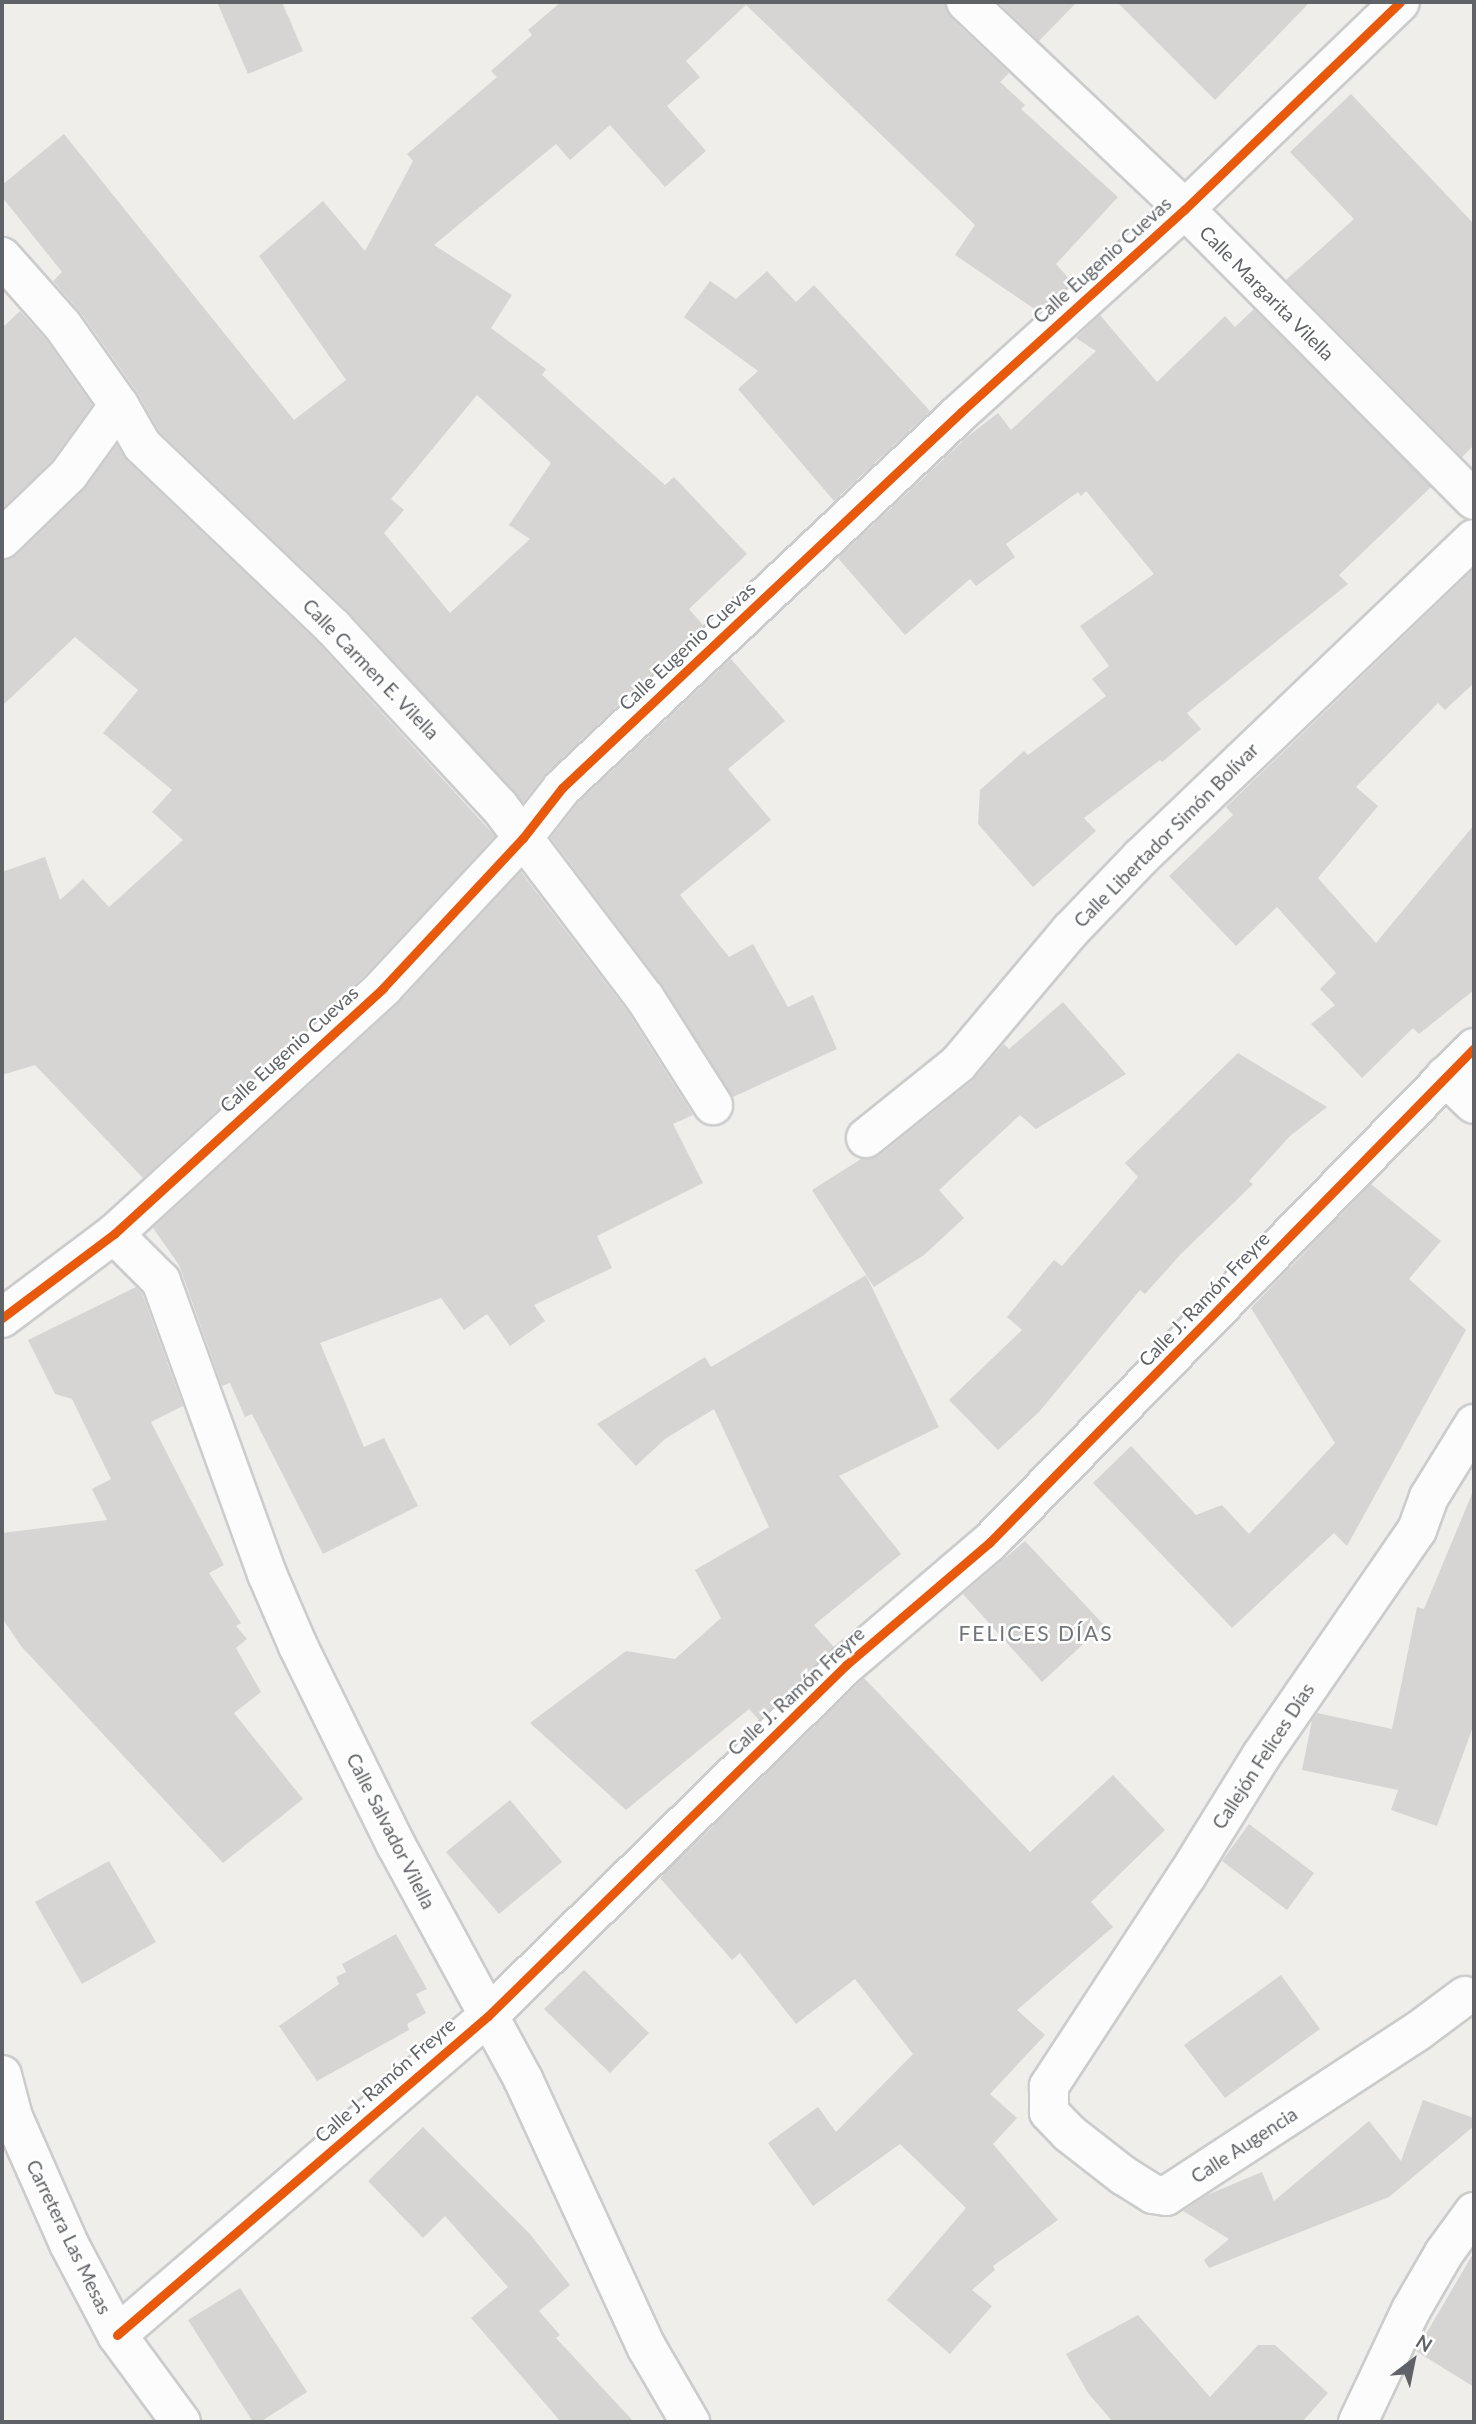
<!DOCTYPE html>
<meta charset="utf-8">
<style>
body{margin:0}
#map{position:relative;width:1476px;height:2424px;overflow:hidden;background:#efeeea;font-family:Lato,sans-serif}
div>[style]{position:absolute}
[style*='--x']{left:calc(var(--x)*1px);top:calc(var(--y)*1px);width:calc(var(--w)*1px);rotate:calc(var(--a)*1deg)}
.building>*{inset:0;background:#d6d5d3}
.roads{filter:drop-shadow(2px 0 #cbcccc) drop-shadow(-2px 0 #cbcccc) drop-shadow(0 2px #cbcccc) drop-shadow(0 -2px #cbcccc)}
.minor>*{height:38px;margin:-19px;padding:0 19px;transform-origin:19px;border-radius:19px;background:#fdfcfc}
.tertiary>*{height:38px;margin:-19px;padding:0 19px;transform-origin:19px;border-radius:19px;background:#fdfcfc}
.cycleway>*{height:9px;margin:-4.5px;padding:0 4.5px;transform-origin:4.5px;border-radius:4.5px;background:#e8590c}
span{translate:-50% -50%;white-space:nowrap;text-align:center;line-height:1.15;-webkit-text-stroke:5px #fff;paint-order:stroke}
.street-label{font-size:19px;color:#5f6368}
.neighbourhood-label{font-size:21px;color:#70757a;letter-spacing:2px}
.frame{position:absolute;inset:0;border:4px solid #5f6368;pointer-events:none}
.north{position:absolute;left:1378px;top:2326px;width:70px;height:70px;-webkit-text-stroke:5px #fff;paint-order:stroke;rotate:32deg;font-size:19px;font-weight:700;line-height:28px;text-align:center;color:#5f6368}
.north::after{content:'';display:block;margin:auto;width:24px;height:32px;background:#5f6368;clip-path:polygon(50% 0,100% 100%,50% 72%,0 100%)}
</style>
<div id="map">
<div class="building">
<i style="clip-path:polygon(217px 2px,282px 2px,303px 51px,248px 74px)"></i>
<i style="clip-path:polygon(evenodd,561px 2px,945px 2px,951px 18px,1009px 73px,1000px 82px,1025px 105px,1021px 109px,1118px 197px,1056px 264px,1072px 282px,1039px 312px,955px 255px,975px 225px,746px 5px,686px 61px,700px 77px,667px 106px,706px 151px,665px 187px,610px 125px,570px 160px,556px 144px,434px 245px,512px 295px,491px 328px,546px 369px,542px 375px,665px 485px,674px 477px,747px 554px,689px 609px,703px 625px,547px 772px,523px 802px,349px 612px,159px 431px,137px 392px,81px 313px,53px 281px,62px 272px,2px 197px,2px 185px,64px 134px,294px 420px,346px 380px,259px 256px,323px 201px,365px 251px,413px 161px,407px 154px,497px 77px,491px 71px,532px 35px,528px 30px,561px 2px,477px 395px,551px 463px,509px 525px,530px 539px,450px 613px,384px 533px,404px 510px,391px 499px,477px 395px)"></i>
<i style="clip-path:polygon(998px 2px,1077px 2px,1039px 41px)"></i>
<i style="clip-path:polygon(1117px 2px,1310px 2px,1215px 100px)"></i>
<i style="clip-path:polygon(1351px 94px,1474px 224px,1474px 445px,1462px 457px,1286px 280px,1354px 219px,1290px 152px)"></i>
<i style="clip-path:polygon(767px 271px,796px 302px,814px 285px,930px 411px,834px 501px,738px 389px,758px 371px,684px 317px,710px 281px,736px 299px)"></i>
<i style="clip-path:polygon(1254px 309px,1431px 487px,1339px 575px,1348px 584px,1187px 713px,1201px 729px,1162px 762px,1160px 760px,1084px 818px,1096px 831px,1033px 887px,978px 824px,980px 790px,1024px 751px,1028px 755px,1106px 696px,1092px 679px,1109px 666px,1080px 626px,1154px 574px,1086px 491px,1081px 496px,1078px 492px,1006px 544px,1015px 557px,976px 586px,970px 579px,905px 635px,838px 558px,967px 437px,998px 413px,1011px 430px,1096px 351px,1076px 338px,1100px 315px,1157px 382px,1225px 316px,1235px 327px)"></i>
<i style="clip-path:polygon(20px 311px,46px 340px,92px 405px,52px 460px,2px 509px,2px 328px)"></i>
<i style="clip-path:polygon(117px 445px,127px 461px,317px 642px,495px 836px,368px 972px,143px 1178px,35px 1065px,2px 1075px,2px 872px,45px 857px,60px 900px,83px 879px,109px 907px,183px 840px,152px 812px,172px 790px,103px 733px,138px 690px,75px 637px,2px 706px,2px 560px,17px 555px,84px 490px)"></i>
<i style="clip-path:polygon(1474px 569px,1474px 683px,1445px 710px,1438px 703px,1356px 787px,1378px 806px,1318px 878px,1376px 943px,1474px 825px,1474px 990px,1419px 1034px,1413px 1028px,1362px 1078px,1311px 1024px,1335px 1005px,1320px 989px,1336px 973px,1277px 907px,1236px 946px,1169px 876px,1233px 815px,1226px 807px)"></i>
<i style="clip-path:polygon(731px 659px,785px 721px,728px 769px,771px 820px,680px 895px,729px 957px,753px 944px,788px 1007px,813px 995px,837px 1049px,733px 1097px,662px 985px,551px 838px,578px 803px)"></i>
<i style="clip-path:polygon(521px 872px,627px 1011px,693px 1115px,673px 1124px,703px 1183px,597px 1236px,612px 1268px,534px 1305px,545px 1321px,510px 1346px,487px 1314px,464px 1330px,441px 1298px,320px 1343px,364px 1447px,384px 1438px,418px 1506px,323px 1554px,252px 1414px,245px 1417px,230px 1383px,222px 1386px,179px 1265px,153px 1228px,398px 1004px)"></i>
<i style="clip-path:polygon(1063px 1002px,1126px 1074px,1036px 1129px,1020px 1115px,939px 1190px,964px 1218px,924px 1255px,874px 1287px,812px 1190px,861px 1159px,880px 1155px,972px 1081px,1004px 1044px,1009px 1049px)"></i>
<i style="clip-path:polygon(1238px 1053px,1327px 1107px,1290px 1136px,1249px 1181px,1253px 1184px,1181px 1254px,1145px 1294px,1140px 1290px,1039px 1412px,998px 1450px,949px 1400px,1022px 1330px,1007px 1317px,1054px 1260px,1062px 1266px,1138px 1177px,1125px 1163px)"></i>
<i style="clip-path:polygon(1371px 1184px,1441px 1241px,1409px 1279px,1466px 1330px,1347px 1546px,1334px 1533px,1232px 1628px,1093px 1483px,1131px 1446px,1196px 1515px,1222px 1505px,1249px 1534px,1335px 1443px,1251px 1308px)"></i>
<i style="clip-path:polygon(866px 1275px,939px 1427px,839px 1476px,901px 1554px,814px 1625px,834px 1647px,759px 1720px,749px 1709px,626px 1810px,530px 1723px,626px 1651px,675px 1659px,721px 1618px,695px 1570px,769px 1527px,714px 1409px,665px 1439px,636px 1466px,597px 1424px,705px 1357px,711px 1367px)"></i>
<i style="clip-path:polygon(136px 1287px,142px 1293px,183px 1406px,151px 1422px,224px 1565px,209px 1573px,241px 1623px,236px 1626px,247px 1639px,236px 1648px,261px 1692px,234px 1713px,303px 1799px,223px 1863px,21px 1646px,2px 1618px,2px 1533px,107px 1520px,92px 1489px,111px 1479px,72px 1399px,55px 1394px,28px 1340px)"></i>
<i style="clip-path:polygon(1474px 1489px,1474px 1724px,1437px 1826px,1391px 1810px,1398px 1790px,1302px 1770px,1312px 1721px,1317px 1713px,1392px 1729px,1417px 1607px,1424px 1609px)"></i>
<i style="clip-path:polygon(1025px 1541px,1104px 1625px,1042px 1682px,963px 1594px)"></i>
<i style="clip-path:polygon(864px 1678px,1030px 1852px,1113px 1775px,1165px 1830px,1091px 1902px,1113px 1927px,1017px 2010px,1045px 2035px,990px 2094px,1017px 2118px,993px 2144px,1058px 2220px,993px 2266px,995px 2270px,972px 2290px,992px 2306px,950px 2354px,887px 2300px,966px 2208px,900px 2144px,813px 2206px,768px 2143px,818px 2107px,836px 2132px,913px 2054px,855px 1979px,796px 2024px,740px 1953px,732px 1960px,660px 1878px)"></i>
<i style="clip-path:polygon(510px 1800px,562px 1862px,499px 1914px,446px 1852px)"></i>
<i style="clip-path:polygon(1249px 1824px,1314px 1873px,1287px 1910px,1222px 1861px)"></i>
<i style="clip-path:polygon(109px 1861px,156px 1942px,82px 1984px,35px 1902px)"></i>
<i style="clip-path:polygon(396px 1934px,427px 1989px,416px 1994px,426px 2013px,407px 2024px,409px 2030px,317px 2081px,279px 2026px,339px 1984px,336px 1977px,346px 1972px,342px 1964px)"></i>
<i style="clip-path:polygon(584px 1970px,649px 2033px,610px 2073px,544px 2009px)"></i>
<i style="clip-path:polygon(1281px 1975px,1320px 2029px,1225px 2098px,1184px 2045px)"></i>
<i style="clip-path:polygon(1423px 2100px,1474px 2118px,1474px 2126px,1389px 2197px,1209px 2268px,1204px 2260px,1229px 2239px,1183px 2211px,1207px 2195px,1262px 2172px,1274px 2201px,1369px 2121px,1401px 2161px)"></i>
<i style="clip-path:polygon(423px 2127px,530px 2234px,570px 2285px,539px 2311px,560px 2335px,556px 2338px,634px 2422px,561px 2422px,471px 2318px,508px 2287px,445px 2216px,423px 2238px,368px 2181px)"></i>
<i style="clip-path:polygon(1474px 2252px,1474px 2387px,1416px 2351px)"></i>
<i style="clip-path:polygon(240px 2288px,307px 2392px,260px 2422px,253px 2422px,188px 2320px)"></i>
<i style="clip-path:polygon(1138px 2315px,1210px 2397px,1258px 2345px,1275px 2345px,1328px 2393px,1302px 2422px,1113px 2422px,1088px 2393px,1066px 2354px)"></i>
</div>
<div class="roads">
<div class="minor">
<i style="--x:966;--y:2;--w:301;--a:43.4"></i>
<i style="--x:1185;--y:209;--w:410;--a:45.2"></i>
<i style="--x:2;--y:257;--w:92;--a:48.5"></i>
<i style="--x:63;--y:326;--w:97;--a:54.7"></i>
<i style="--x:119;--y:405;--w:46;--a:60.1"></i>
<i style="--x:142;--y:445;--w:264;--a:43.6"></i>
<i style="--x:333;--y:627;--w:244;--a:47.2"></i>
<i style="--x:499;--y:806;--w:241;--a:52.8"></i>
<i style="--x:645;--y:998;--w:127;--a:57.6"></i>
<i style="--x:2;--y:539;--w:93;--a:-44.1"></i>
<i style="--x:69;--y:474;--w:85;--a:-54.1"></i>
<i style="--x:1445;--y:1076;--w:40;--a:44"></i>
<i style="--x:866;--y:1138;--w:118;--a:-38.8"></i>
<i style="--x:958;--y:1064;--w:175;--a:-49.9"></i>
<i style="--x:1071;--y:930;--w:101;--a:-46.2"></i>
<i style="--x:1141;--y:857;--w:460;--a:-43.7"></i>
<i style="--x:114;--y:1234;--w:66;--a:45"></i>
<i style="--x:161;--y:1281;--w:312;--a:70.1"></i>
<i style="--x:267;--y:1574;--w:78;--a:66.7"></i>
<i style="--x:298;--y:1646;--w:222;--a:63.8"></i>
<i style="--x:396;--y:1845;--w:266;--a:61.5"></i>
<i style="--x:523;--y:2079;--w:296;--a:65.3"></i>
<i style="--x:647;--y:2348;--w:86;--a:59.8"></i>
<i style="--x:2;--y:1318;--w:140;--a:-36.9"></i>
<i style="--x:114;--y:1234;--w:365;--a:-42.4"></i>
<i style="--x:383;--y:988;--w:205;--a:-47"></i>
<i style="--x:523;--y:838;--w:63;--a:-52"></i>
<i style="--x:562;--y:788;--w:548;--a:-43.3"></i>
<i style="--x:961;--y:412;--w:302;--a:-42.2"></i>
<i style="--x:1185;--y:209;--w:298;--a:-43.9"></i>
<i style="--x:1465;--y:1996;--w:59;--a:143.3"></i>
<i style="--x:1418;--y:2031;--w:301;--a:146.8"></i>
<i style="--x:1166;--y:2196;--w:13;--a:-171"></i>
<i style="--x:1153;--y:2194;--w:34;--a:-148"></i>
<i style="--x:1124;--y:2176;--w:70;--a:-142"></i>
<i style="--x:1069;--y:2133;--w:29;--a:-134"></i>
<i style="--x:1049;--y:2112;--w:26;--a:-90"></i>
<i style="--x:1049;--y:2086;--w:250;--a:-56.8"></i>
<i style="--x:1186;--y:1877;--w:142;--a:-58.2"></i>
<i style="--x:1261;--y:1756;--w:275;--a:-55.4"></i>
<i style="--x:1417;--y:1530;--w:35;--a:-70"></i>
<i style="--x:1429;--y:1497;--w:86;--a:-58.3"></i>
<i style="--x:117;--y:2335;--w:489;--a:-40.7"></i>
<i style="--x:488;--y:2016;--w:501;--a:-44.43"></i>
<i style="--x:846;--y:1665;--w:188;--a:-40.5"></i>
<i style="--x:989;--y:1543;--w:693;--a:-45.58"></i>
<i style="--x:1358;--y:2422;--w:124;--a:-64.7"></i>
<i style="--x:1411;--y:2310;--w:66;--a:-59.9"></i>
<i style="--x:1444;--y:2253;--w:51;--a:-53.8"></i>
</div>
<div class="tertiary">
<i style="--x:2;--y:2075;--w:43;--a:75.3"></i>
<i style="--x:13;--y:2117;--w:139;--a:66.2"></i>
<i style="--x:69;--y:2244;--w:103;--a:62.2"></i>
<i style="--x:117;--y:2335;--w:108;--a:53.7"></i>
</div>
</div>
<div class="cycleway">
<i style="--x:2;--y:1318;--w:140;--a:-36.9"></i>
<i style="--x:114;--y:1234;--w:365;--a:-42.4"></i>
<i style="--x:383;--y:988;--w:205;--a:-47"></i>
<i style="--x:523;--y:838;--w:63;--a:-52"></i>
<i style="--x:562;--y:788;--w:548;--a:-43.3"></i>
<i style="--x:961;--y:412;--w:302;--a:-42.2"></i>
<i style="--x:1185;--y:209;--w:298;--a:-43.9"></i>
<i style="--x:117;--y:2335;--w:489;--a:-40.7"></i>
<i style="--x:488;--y:2016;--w:501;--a:-44.43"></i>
<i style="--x:846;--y:1665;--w:188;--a:-40.5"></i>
<i style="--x:989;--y:1543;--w:693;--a:-45.58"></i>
</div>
<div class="street-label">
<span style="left:1102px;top:260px;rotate:-42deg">Calle Eugenio Cuevas</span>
<span style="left:1267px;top:293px;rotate:45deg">Calle Margarita Vilella</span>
<span style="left:687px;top:646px;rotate:-43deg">Calle Eugenio Cuevas</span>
<span style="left:371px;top:669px;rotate:46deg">Calle Carmen E. Vilella</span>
<span style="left:1166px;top:835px;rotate:-45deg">Calle Libertador Simón Bolívar</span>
<span style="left:289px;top:1049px;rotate:-42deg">Calle Eugenio Cuevas</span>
<span style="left:1204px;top:1299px;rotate:-46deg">Calle J. Ramón Freyre</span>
<span style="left:796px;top:1691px;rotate:-43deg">Calle J. Ramón Freyre</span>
<span style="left:1263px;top:1756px;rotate:-57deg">Callejón Felices Días</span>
<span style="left:391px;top:1831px;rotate:63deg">Calle Salvador Vilella</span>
<span style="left:385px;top:2080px;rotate:-41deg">Calle J. Ramón Freyre</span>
<span style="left:1244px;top:2145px;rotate:-33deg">Calle Augencia</span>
<span style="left:69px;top:2237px;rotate:64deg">Carretera Las Mesas</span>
</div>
<div class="neighbourhood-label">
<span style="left:1036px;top:1633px">FELICES DÍAS</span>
</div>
<div class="frame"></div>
<div class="north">N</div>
</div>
